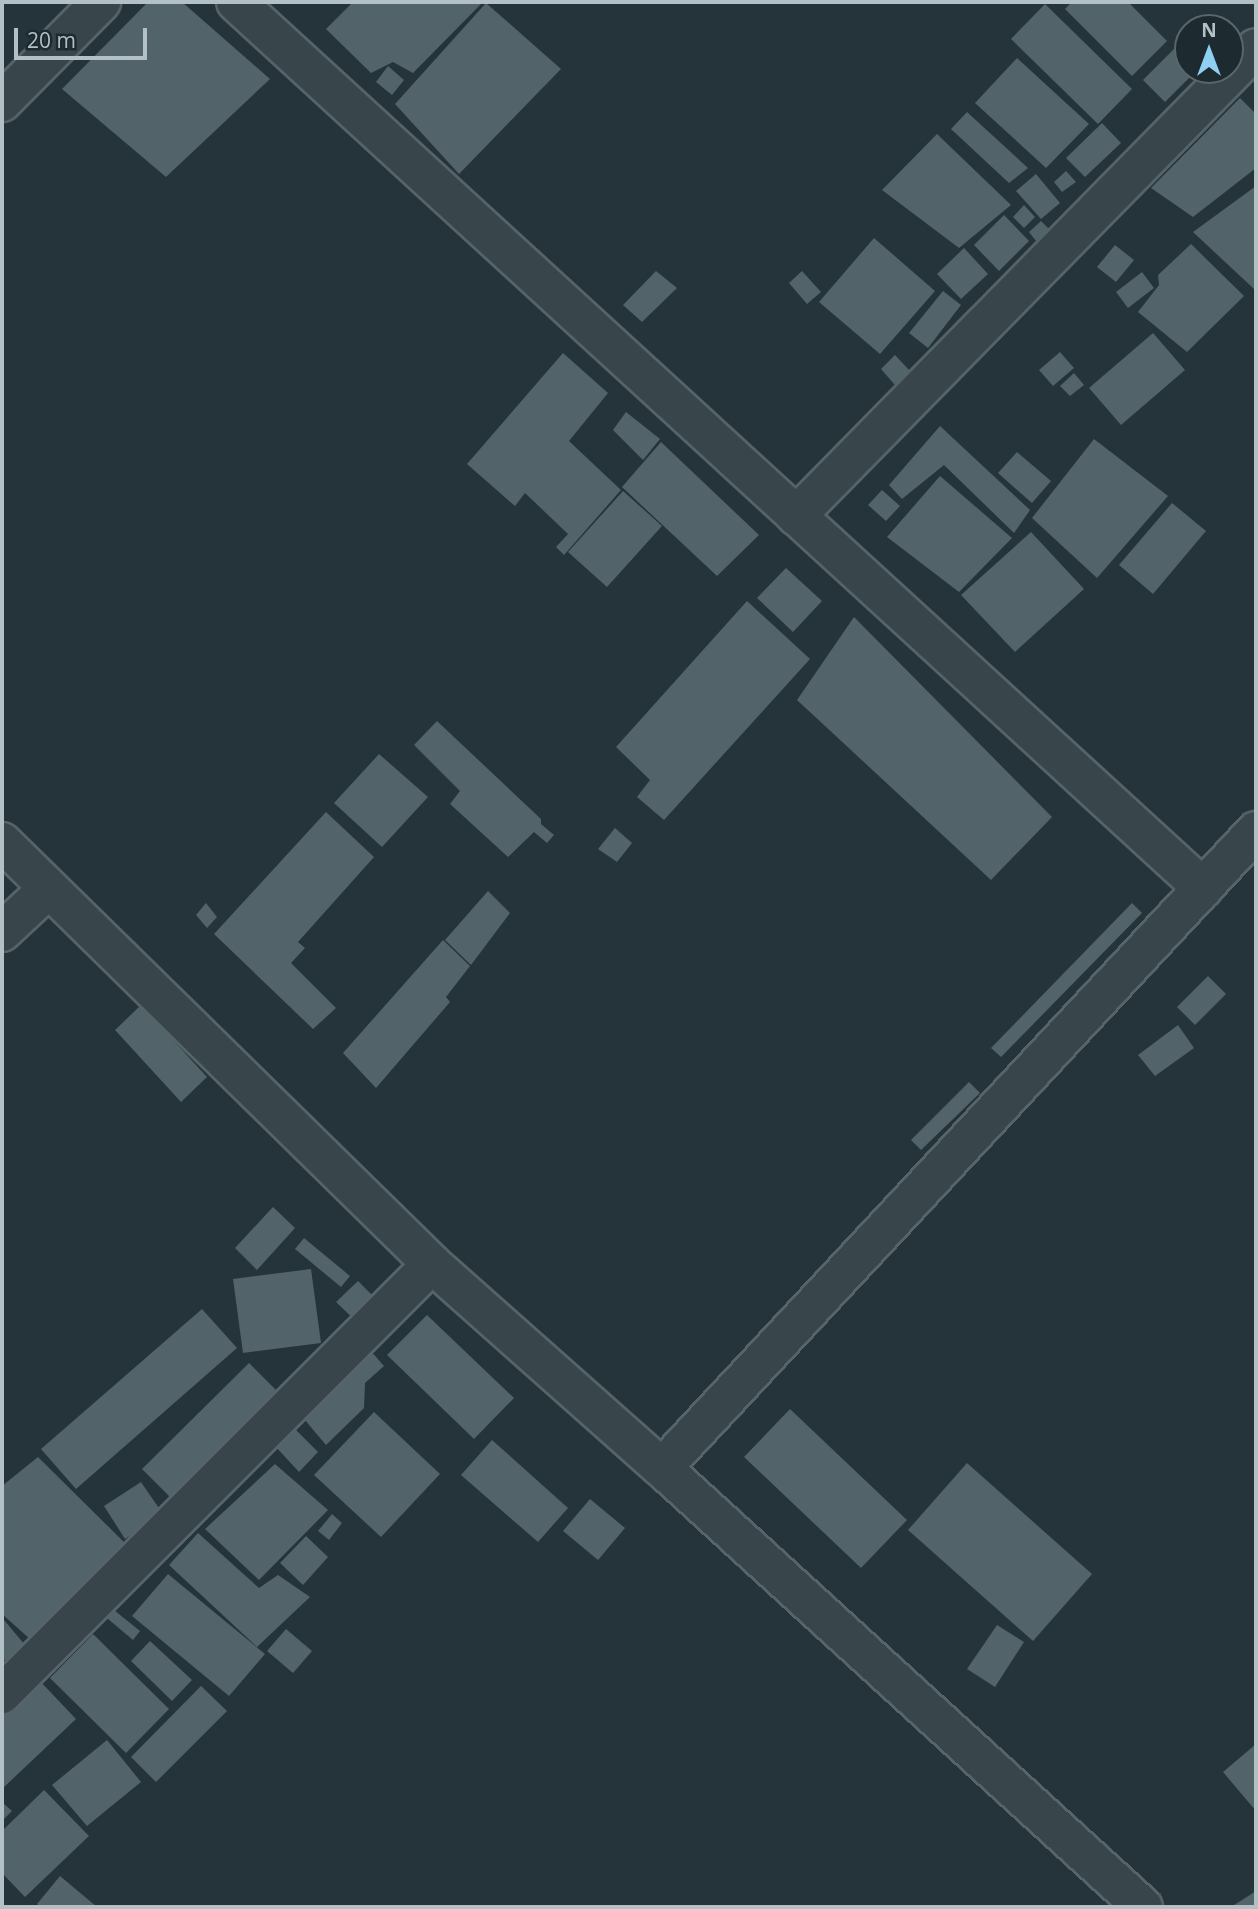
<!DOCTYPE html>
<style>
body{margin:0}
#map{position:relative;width:1258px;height:1909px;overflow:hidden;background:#24343a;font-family:"Open Sans",sans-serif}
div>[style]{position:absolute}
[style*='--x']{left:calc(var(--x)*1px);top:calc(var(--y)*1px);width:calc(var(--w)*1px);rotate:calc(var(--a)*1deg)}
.building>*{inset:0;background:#52636a}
.roads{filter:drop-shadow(2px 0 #566368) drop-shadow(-2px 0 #566368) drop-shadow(0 2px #566368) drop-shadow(0 -2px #566368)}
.minor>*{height:38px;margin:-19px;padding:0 19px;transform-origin:19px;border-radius:19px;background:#38454b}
span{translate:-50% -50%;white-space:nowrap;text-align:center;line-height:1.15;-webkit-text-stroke:5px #1d2a2f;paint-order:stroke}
.frame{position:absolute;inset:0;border:4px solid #b3c0c6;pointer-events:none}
.north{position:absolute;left:1174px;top:14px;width:70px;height:70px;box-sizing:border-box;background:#1d2a2f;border:2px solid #59666b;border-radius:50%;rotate:0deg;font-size:19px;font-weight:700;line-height:28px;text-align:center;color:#b3c0c6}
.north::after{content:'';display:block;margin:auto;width:24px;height:32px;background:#8dd0f1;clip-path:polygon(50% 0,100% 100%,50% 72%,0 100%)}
.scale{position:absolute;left:14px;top:28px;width:133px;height:32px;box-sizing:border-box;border:4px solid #b3c0c6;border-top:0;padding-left:9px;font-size:21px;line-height:24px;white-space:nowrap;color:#b3c0c6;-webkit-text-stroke:5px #1d2a2f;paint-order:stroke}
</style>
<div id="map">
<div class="building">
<i style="clip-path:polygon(148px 2px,182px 2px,270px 79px,166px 177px,62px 89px)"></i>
<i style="clip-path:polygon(353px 2px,483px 2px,413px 73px,393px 62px,371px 73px,326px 29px)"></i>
<i style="clip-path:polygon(1072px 2px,1128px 2px,1167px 41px,1132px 76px,1065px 9px)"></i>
<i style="clip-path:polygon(486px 3px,561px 69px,459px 174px,395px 104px)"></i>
<i style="clip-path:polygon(1045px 4px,1132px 89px,1098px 124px,1011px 39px)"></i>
<i style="clip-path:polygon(1182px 41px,1188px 47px,1188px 70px,1197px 70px,1165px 102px,1143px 80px)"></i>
<i style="clip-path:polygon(1017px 58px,1089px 124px,1046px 168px,975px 103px)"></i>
<i style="clip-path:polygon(388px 66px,404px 80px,392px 95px,376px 82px)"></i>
<i style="clip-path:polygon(1240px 98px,1256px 114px,1256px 168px,1193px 217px,1151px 188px)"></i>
<i style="clip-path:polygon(967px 112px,1028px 168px,1009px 183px,951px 129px)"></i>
<i style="clip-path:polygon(1102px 123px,1121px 143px,1085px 177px,1066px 158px)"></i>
<i style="clip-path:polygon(937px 134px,1011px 205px,959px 248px,882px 190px)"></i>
<i style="clip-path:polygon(1066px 171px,1076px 182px,1062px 192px,1054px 182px)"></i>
<i style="clip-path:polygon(1036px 174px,1060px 203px,1041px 219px,1016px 191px)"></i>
<i style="clip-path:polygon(1256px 186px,1256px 287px,1254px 289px,1193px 232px)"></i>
<i style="clip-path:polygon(1024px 205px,1035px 217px,1024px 228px,1013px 217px)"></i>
<i style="clip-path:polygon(1004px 215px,1029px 241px,999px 271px,974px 245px)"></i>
<i style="clip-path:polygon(1041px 221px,1049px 229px,1036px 241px,1029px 232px)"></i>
<i style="clip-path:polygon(874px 238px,935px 291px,880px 354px,819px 302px)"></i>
<i style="clip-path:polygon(1191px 244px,1244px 296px,1187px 352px,1138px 312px,1159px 285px,1158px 275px)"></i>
<i style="clip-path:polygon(1115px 245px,1134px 260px,1116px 282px,1097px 267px)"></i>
<i style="clip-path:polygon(964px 248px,988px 274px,961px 299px,937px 274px)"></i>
<i style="clip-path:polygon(656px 271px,677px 288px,642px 322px,623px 305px)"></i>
<i style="clip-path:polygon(802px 271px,821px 292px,807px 304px,789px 283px)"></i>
<i style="clip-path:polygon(1142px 272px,1154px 288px,1128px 308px,1116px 292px)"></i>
<i style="clip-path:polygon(943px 291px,961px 305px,928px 348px,909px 333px)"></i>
<i style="clip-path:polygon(1153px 333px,1185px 370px,1121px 425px,1089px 388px)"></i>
<i style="clip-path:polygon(1060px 352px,1074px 368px,1053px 386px,1039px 370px)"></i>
<i style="clip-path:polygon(563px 353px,608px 393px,569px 441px,621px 490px,564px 555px,556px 547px,568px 534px,525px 493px,515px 506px,467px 464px)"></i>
<i style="clip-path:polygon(895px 355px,910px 371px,895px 385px,881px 369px)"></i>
<i style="clip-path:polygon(1074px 373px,1084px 385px,1070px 396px,1060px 386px)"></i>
<i style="clip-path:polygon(626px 412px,660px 439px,643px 460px,613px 430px)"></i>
<i style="clip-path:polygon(940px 426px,1030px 510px,1014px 533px,944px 465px,902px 499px,889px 485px)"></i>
<i style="clip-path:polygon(1094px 439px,1168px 496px,1097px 578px,1032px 518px)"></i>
<i style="clip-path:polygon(661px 442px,759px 535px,717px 576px,622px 487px)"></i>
<i style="clip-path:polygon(1017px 452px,1051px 481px,1032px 503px,998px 473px)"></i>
<i style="clip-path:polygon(940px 476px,1012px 538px,959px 592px,887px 537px)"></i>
<i style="clip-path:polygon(882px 490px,900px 506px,886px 521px,868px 505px)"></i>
<i style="clip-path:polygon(623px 491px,662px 526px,607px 587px,568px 552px)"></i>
<i style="clip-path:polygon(1172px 503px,1206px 531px,1153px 594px,1119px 565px)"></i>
<i style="clip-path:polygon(1031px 532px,1084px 589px,1015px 652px,961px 595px)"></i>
<i style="clip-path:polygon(786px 568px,822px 601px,793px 632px,757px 598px)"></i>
<i style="clip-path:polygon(747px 601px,810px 659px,664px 820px,637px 797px,650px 780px,616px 747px)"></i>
<i style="clip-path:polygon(854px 617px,1052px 817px,991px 880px,797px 700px)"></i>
<i style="clip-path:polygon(437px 721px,541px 819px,541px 824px,554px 835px,547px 843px,534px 832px,508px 857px,450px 804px,460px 791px,414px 745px)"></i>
<i style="clip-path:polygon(379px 754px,428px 797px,382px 847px,334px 803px)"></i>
<i style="clip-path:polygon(326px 812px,374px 857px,298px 942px,305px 948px,291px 963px,336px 1008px,313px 1029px,214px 934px)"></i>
<i style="clip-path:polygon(615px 828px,632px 843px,617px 862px,598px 849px)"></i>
<i style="clip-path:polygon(488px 891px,510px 913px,471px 965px,445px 940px)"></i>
<i style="clip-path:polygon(206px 903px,217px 917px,207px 928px,196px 915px)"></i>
<i style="clip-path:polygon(1132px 903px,1142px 913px,1001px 1057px,991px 1048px)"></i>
<i style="clip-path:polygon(443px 940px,470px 966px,446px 997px,450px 1002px,376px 1088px,343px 1053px)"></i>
<i style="clip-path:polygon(1208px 976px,1226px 994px,1195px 1025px,1177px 1007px)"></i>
<i style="clip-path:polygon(141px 1005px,207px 1077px,181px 1102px,115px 1030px)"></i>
<i style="clip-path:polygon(1178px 1025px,1194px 1048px,1155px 1076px,1138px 1055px)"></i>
<i style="clip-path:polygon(969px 1082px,980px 1093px,921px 1150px,911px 1140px)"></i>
<i style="clip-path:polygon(273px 1207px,295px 1228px,257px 1270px,235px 1248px)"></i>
<i style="clip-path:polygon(304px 1238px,350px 1276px,341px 1287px,295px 1249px)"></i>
<i style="clip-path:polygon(311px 1269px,321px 1343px,243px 1353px,233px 1279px)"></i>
<i style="clip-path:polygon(358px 1281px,383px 1306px,362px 1327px,336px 1302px)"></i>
<i style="clip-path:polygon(202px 1309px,237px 1348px,76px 1489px,41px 1449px)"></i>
<i style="clip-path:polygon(427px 1315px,514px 1398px,474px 1439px,387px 1355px)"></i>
<i style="clip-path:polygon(369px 1349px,384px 1366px,365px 1383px,364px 1408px,326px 1445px,299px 1413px)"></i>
<i style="clip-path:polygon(249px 1363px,279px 1393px,173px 1500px,142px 1469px)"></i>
<i style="clip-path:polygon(790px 1409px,907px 1520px,861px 1568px,744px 1457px)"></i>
<i style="clip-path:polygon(374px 1412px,440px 1474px,381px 1537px,314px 1475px)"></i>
<i style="clip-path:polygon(294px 1428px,318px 1452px,299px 1472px,275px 1446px)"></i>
<i style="clip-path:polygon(492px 1440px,568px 1508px,538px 1542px,461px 1475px)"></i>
<i style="clip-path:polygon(38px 1457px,134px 1552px,31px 1640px,2px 1614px,2px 1486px)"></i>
<i style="clip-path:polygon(967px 1463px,1092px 1574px,1033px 1641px,908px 1530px)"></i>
<i style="clip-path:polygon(275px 1464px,328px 1510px,259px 1580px,205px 1529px)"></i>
<i style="clip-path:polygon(141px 1482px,163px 1514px,125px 1539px,104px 1506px)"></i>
<i style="clip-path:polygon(590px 1499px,625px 1528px,598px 1560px,563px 1531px)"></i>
<i style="clip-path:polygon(332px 1514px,342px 1523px,329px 1540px,318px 1531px)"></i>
<i style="clip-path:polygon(198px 1533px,259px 1588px,278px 1575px,310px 1597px,257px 1647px,169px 1565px)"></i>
<i style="clip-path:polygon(306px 1536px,328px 1557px,303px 1585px,280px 1563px)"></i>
<i style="clip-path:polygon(168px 1574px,265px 1654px,229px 1696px,132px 1616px)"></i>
<i style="clip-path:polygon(114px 1610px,140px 1631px,133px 1640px,108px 1619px)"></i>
<i style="clip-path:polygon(4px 1620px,30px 1651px,11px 1668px,2px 1657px)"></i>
<i style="clip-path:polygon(997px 1625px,1024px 1642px,995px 1687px,967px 1669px)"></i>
<i style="clip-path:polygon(286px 1629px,312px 1651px,293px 1673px,267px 1651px)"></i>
<i style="clip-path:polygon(93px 1634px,169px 1709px,126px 1753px,50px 1678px)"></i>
<i style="clip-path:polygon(150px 1641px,192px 1680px,172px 1701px,131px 1661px)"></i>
<i style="clip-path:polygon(38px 1679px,76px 1719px,2px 1789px,2px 1714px)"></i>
<i style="clip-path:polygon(201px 1686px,227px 1711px,156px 1782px,131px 1757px)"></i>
<i style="clip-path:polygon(107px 1740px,141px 1782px,87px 1826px,52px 1785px)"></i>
<i style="clip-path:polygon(1256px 1744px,1256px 1811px,1223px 1772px)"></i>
<i style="clip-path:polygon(44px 1790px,89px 1836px,25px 1897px,2px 1873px,2px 1831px)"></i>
<i style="clip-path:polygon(2px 1802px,12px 1811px,2px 1821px)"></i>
<i style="clip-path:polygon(60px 1876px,97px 1907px,41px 1907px,37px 1904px)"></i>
<i style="clip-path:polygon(1256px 1891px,1256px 1907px,1231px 1907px)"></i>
</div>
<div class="roads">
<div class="minor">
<i style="--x:236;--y:2;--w:1312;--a:42.5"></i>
<i style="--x:2;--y:102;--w:141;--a:-45.3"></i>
<i style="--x:796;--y:516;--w:656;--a:-45.49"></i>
<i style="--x:2;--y:842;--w:602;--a:44.46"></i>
<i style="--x:432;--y:1264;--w:307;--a:41.6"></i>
<i style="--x:662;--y:1468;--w:651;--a:42.39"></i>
<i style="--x:2;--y:932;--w:64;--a:-43.1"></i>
<i style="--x:662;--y:1468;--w:871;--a:-47"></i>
<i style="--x:2;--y:1694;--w:608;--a:-45"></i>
</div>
</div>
<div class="frame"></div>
<div class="north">N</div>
<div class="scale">20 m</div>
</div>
